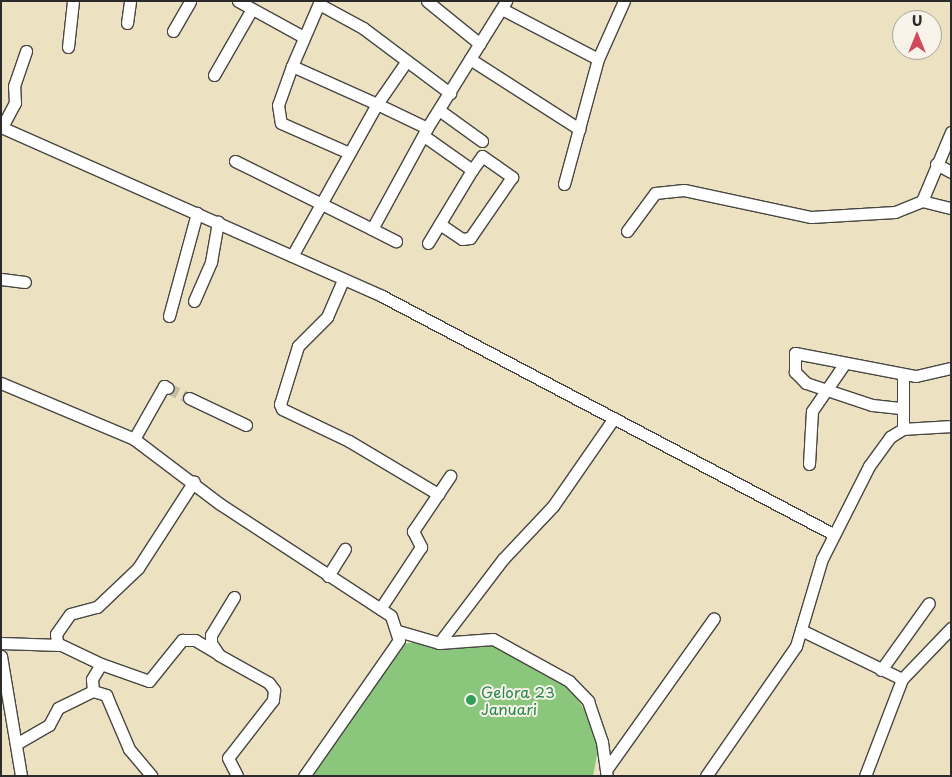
<!DOCTYPE html>
<style>
body{margin:0}
#map{position:relative;width:952px;height:777px;overflow:hidden;background:#ece2c1;font-family:"Playpen Sans",sans-serif}
div>[style]{position:absolute}
[style*='--x']{left:calc(var(--x)*1px);top:calc(var(--y)*1px);width:calc(var(--w)*1px);rotate:calc(var(--a)*1deg)}
.green>*{inset:0;background:#8ac77d}
.street-tunnel>*{height:11px;margin-top:-5.5px;transform-origin:0;background:repeating-linear-gradient(90deg,#c5bda3 0 11px,transparent 0 16.5px)}
.roads{filter:drop-shadow(1px 0 #484642) drop-shadow(-1px 0 #484642) drop-shadow(0 1px #484642) drop-shadow(0 -1px #484642)}
.street>*{height:11px;margin:-5.5px;padding:0 5.5px;transform-origin:5.5px;border-radius:5.5px;background:#fff}
.dots>*{width:14px;height:14px;translate:-50% -50%;box-sizing:border-box;border:2px solid #f7f3e8;border-radius:50%}
span{translate:-50% -50%;white-space:nowrap;text-align:center;line-height:1.15;-webkit-text-stroke:4px #f7f3e8;paint-order:stroke}
.leisure-label{font-size:15px;color:#27864d}
.left{translate:0 -50%;text-align:left}
.frame{position:absolute;inset:0;border:2px solid #2b2b2b;pointer-events:none}
.north{position:absolute;left:892px;top:10px;width:50px;height:50px;box-sizing:border-box;background:#f7f3e8;border:1px solid #a5a39c;border-radius:50%;rotate:0deg;font-size:14px;font-weight:700;line-height:20px;text-align:center;color:#2b2b2b}
.north::after{content:'';display:block;margin:auto;width:18px;height:22px;background:#d1495b;clip-path:polygon(50% 0,100% 100%,50% 72%,0 100%)}
</style>
<div id="map">
<div class="green">
<i style="clip-path:polygon(482px 635px,566px 683px,589px 716px,598px 750px,593px 776px,313px 776px,401px 644px)"></i>
</div>
<div class="street-tunnel">
<i style="--x:168;--y:388;--w:23;--a:25"></i>
</div>
<div class="roads">
<div class="street">
<i style="--x:238;--y:1;--w:73;--a:28.7"></i>
<i style="--x:427;--y:1;--w:68;--a:39.1"></i>
<i style="--x:319;--y:4;--w:50;--a:28.6"></i>
<i style="--x:363;--y:28;--w:109;--a:36.8"></i>
<i style="--x:502;--y:9;--w:108;--a:27.5"></i>
<i style="--x:127;--y:23;--w:22;--a:-82"></i>
<i style="--x:173;--y:31;--w:34;--a:-60"></i>
<i style="--x:68;--y:47;--w:46;--a:-83.8"></i>
<i style="--x:470;--y:59;--w:130;--a:32.7"></i>
<i style="--x:406;--y:62;--w:51;--a:124.6"></i>
<i style="--x:377;--y:104;--w:55;--a:25.6"></i>
<i style="--x:427;--y:128;--w:150;--a:-58.1"></i>
<i style="--x:292;--y:66;--w:41;--a:109.7"></i>
<i style="--x:278;--y:105;--w:18;--a:81"></i>
<i style="--x:281;--y:123;--w:72;--a:23.7"></i>
<i style="--x:214;--y:75;--w:76;--a:-60.1"></i>
<i style="--x:439;--y:110;--w:53;--a:35.8"></i>
<i style="--x:1;--y:127;--w:417;--a:23.9"></i>
<i style="--x:382;--y:296;--w:510;--a:27.82"></i>
<i style="--x:2;--y:127;--w:27;--a:-62"></i>
<i style="--x:15;--y:103;--w:17;--a:-93"></i>
<i style="--x:14;--y:86;--w:37;--a:-71"></i>
<i style="--x:424;--y:136;--w:59;--a:35.3"></i>
<i style="--x:235;--y:161;--w:153;--a:26.4"></i>
<i style="--x:372;--y:229;--w:115;--a:-61.4"></i>
<i style="--x:936;--y:164;--w:17;--a:28"></i>
<i style="--x:564;--y:184;--w:130;--a:-74.8"></i>
<i style="--x:598;--y:59;--w:64;--a:-65.9"></i>
<i style="--x:922;--y:201;--w:75;--a:-67.2"></i>
<i style="--x:372;--y:229;--w:27;--a:27"></i>
<i style="--x:627;--y:231;--w:47;--a:-53.6"></i>
<i style="--x:655;--y:193;--w:29;--a:-6"></i>
<i style="--x:684;--y:190;--w:130;--a:12"></i>
<i style="--x:811;--y:217;--w:84;--a:-3.4"></i>
<i style="--x:895;--y:212;--w:29;--a:-22"></i>
<i style="--x:922;--y:201;--w:30;--a:14"></i>
<i style="--x:428;--y:243;--w:85;--a:-58.9"></i>
<i style="--x:472;--y:170;--w:17;--a:-54"></i>
<i style="--x:482;--y:156;--w:37;--a:35"></i>
<i style="--x:512;--y:177;--w:74;--a:124.5"></i>
<i style="--x:470;--y:238;--w:8;--a:173"></i>
<i style="--x:462;--y:239;--w:27;--a:-146"></i>
<i style="--x:292;--y:256;--w:174;--a:-60.8"></i>
<i style="--x:377;--y:104;--w:93;--a:-155.9"></i>
<i style="--x:292;--y:66;--w:71;--a:-66.7"></i>
<i style="--x:1;--y:279;--w:24;--a:7"></i>
<i style="--x:343;--y:280;--w:40;--a:113.4"></i>
<i style="--x:327;--y:317;--w:41;--a:135"></i>
<i style="--x:298;--y:346;--w:61;--a:107.2"></i>
<i style="--x:280;--y:404;--w:5;--a:68"></i>
<i style="--x:282;--y:409;--w:74;--a:25.5"></i>
<i style="--x:349;--y:441;--w:104;--a:30.8"></i>
<i style="--x:438;--y:494;--w:45;--a:124"></i>
<i style="--x:413;--y:531;--w:18;--a:63"></i>
<i style="--x:421;--y:547;--w:74;--a:123.5"></i>
<i style="--x:194;--y:301;--w:43;--a:-66.4"></i>
<i style="--x:211;--y:262;--w:41;--a:-80.1"></i>
<i style="--x:169;--y:316;--w:107;--a:-74.8"></i>
<i style="--x:903;--y:374;--w:55;--a:90"></i>
<i style="--x:1;--y:383;--w:144;--a:22.8"></i>
<i style="--x:134;--y:439;--w:108;--a:37.1"></i>
<i style="--x:220;--y:504;--w:204;--a:33.2"></i>
<i style="--x:391;--y:616;--w:25;--a:72"></i>
<i style="--x:399;--y:640;--w:166;--a:124.9"></i>
<i style="--x:189;--y:398;--w:63;--a:25.3"></i>
<i style="--x:900;--y:408;--w:28;--a:-174"></i>
<i style="--x:872;--y:405;--w:70;--a:-161.6"></i>
<i style="--x:806;--y:383;--w:16;--a:-135"></i>
<i style="--x:795;--y:372;--w:19;--a:-90"></i>
<i style="--x:795;--y:353;--w:123;--a:10.8"></i>
<i style="--x:916;--y:376;--w:36;--a:-13"></i>
<i style="--x:134;--y:439;--w:61;--a:-60.5"></i>
<i style="--x:164;--y:386;--w:4;--a:27"></i>
<i style="--x:809;--y:464;--w:53;--a:-86.8"></i>
<i style="--x:812;--y:411;--w:58;--a:-55.5"></i>
<i style="--x:438;--y:494;--w:22;--a:-56"></i>
<i style="--x:328;--y:576;--w:32;--a:-58"></i>
<i style="--x:234;--y:597;--w:44;--a:121.2"></i>
<i style="--x:211;--y:635;--w:8;--a:90"></i>
<i style="--x:211;--y:643;--w:14;--a:56"></i>
<i style="--x:219;--y:655;--w:57;--a:29.2"></i>
<i style="--x:269;--y:683;--w:9;--a:54"></i>
<i style="--x:274;--y:690;--w:10;--a:96"></i>
<i style="--x:273;--y:700;--w:73;--a:127.8"></i>
<i style="--x:228;--y:758;--w:20;--a:63"></i>
<i style="--x:801;--y:630;--w:112;--a:25.9"></i>
<i style="--x:398;--y:631;--w:43;--a:16.3"></i>
<i style="--x:439;--y:643;--w:106;--a:-52.7"></i>
<i style="--x:503;--y:559;--w:73;--a:-46.7"></i>
<i style="--x:553;--y:506;--w:107;--a:-55.3"></i>
<i style="--x:1;--y:643;--w:59;--a:1.9"></i>
<i style="--x:439;--y:643;--w:54;--a:-4.2"></i>
<i style="--x:493;--y:639;--w:87;--a:28.9"></i>
<i style="--x:569;--y:681;--w:28;--a:46"></i>
<i style="--x:588;--y:701;--w:43;--a:71.1"></i>
<i style="--x:602;--y:742;--w:34;--a:82"></i>
<i style="--x:1;--y:656;--w:122;--a:80.5"></i>
<i style="--x:101;--y:664;--w:51;--a:19.5"></i>
<i style="--x:149;--y:681;--w:53;--a:-51.2"></i>
<i style="--x:182;--y:640;--w:13;--a:0"></i>
<i style="--x:195;--y:640;--w:26;--a:31"></i>
<i style="--x:881;--y:670;--w:82;--a:-54.4"></i>
<i style="--x:93;--y:691;--w:12;--a:-95"></i>
<i style="--x:92;--y:679;--w:17;--a:-59"></i>
<i style="--x:101;--y:664;--w:49;--a:-154.5"></i>
<i style="--x:57;--y:643;--w:9;--a:-96"></i>
<i style="--x:56;--y:634;--w:24;--a:-55"></i>
<i style="--x:70;--y:614;--w:28;--a:-15"></i>
<i style="--x:97;--y:607;--w:57;--a:-43.6"></i>
<i style="--x:138;--y:568;--w:103;--a:-57.2"></i>
<i style="--x:16;--y:744;--w:38;--a:-30"></i>
<i style="--x:49;--y:725;--w:19;--a:-62"></i>
<i style="--x:58;--y:708;--w:39;--a:-26"></i>
<i style="--x:93;--y:691;--w:14;--a:17"></i>
<i style="--x:106;--y:695;--w:59;--a:66.9"></i>
<i style="--x:129;--y:749;--w:35;--a:50"></i>
<i style="--x:606;--y:770;--w:186;--a:-54.6"></i>
<i style="--x:706;--y:776;--w:158;--a:-55.3"></i>
<i style="--x:796;--y:646;--w:91;--a:-73.4"></i>
<i style="--x:822;--y:559;--w:104;--a:-63.2"></i>
<i style="--x:869;--y:466;--w:36;--a:-54"></i>
<i style="--x:890;--y:437;--w:15;--a:-32"></i>
<i style="--x:903;--y:429;--w:48;--a:-3.6"></i>
<i style="--x:865;--y:776;--w:104;--a:-69.1"></i>
<i style="--x:902;--y:679;--w:71;--a:-46.1"></i>
</div>
</div>
<div class="dots">
<i style="left:471px;top:700px;background:#2e9e5b"></i>
</div>
<div class="leisure-label">
<span class="left" style="left:481px;top:700px">Gelora 23<br>Januari</span>
</div>
<div class="frame"></div>
<div class="north">U</div>
</div>
